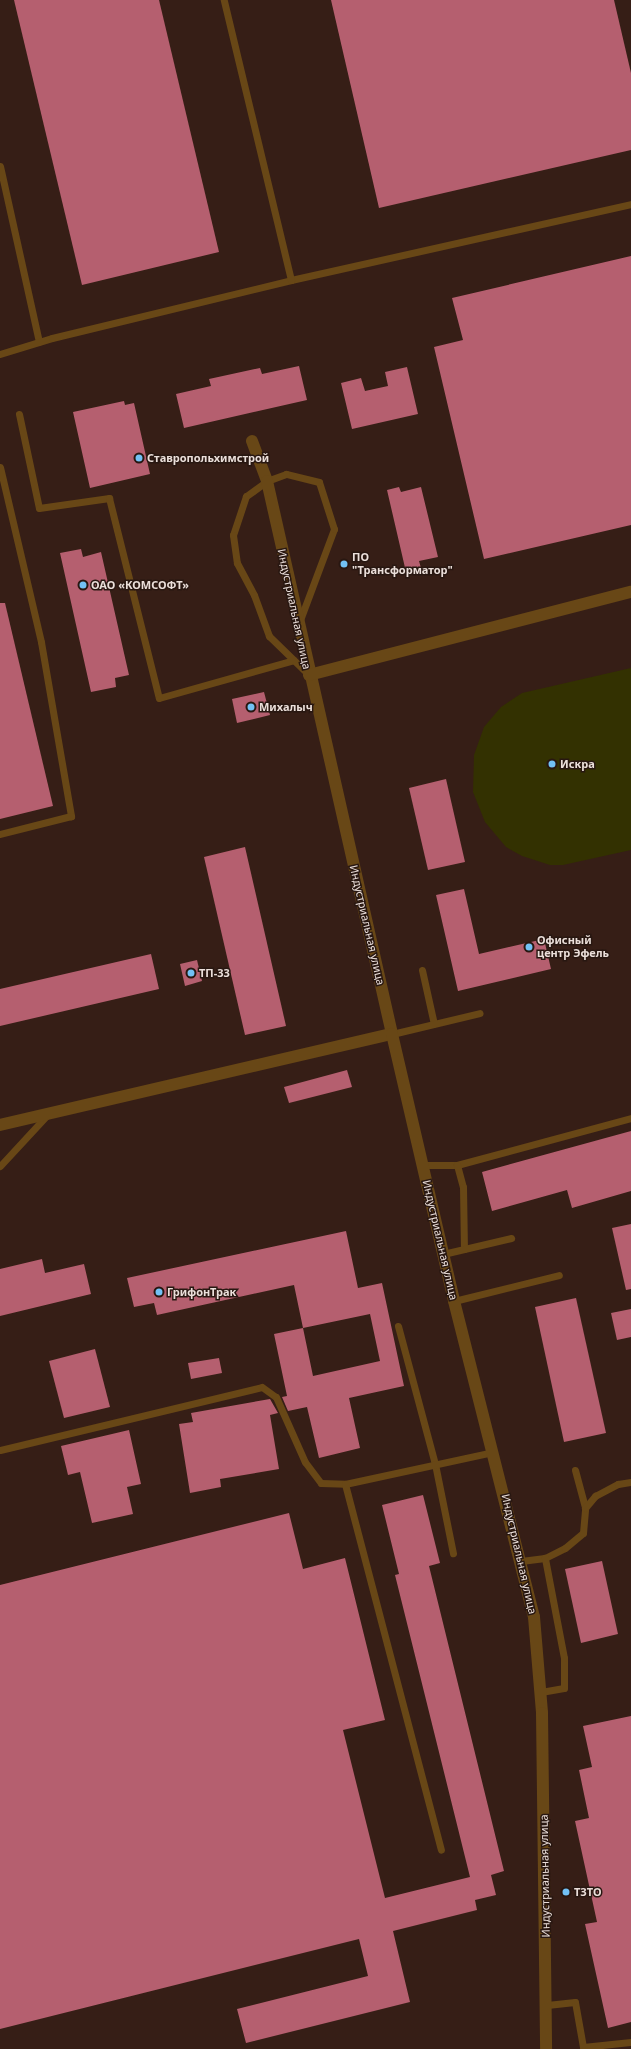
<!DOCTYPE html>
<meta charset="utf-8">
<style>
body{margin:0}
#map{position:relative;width:631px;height:2049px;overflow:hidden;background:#281711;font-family:"Noto Sans",sans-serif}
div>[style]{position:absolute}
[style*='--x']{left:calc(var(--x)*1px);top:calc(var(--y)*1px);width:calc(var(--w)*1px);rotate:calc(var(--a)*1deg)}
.built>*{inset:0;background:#361e16}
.green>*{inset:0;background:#333101}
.building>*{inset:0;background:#b55f6f}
.service>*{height:7px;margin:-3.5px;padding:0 3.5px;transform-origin:3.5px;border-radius:3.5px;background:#684716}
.minor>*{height:12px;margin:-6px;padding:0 6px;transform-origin:6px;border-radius:6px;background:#684716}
.tertiary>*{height:12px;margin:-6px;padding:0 6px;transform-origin:6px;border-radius:6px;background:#684716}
.dots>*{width:11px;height:11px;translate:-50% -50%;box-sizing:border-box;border:2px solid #281711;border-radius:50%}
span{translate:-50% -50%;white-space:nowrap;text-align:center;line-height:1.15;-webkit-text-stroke:3px #281711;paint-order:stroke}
.poi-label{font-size:11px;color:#ebdfda;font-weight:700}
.left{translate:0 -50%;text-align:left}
.street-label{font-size:11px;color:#ebdfda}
</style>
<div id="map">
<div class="built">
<i style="clip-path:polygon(0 0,631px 0,631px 2049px,0 2049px)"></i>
</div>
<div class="green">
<i style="clip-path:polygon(631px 668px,631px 850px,563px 865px,550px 865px,522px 856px,506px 847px,485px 822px,473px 792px,474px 755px,484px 727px,501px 707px,522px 693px)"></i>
</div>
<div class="building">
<i style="clip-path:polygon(14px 0,159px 0,219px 252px,82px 285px)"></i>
<i style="clip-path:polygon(331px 0,614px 0,631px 73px,631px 150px,379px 208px)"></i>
<i style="clip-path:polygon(631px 256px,631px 525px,484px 559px,434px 347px,463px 340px,452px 298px)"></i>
<i style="clip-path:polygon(299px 366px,307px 400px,184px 428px,176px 394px,211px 386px,209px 379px,260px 368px,262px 374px)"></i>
<i style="clip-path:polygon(407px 367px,418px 414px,352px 429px,341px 383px,361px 378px,365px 391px,388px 386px,385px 372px)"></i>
<i style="clip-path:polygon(124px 401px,125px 405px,134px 403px,150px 474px,90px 488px,73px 412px)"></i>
<i style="clip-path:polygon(399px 487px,401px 492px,421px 487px,438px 557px,419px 561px,421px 568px,406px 572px,387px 490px)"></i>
<i style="clip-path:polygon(81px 549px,83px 557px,101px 552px,129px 675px,115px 678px,116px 687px,91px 692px,60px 553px)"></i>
<i style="clip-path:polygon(0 603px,5px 603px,53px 806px,0 819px)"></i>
<i style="clip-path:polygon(264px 692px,270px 715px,237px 723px,232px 699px)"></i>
<i style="clip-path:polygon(446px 779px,465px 862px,428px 870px,409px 788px)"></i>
<i style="clip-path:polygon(245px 847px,286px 1026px,245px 1035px,204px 857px)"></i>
<i style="clip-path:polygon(464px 889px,479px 954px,544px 939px,551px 969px,458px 991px,436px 895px)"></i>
<i style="clip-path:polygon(151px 954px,159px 989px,0 1026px,0 989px)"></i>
<i style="clip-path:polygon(197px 960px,202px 981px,185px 986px,180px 964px)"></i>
<i style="clip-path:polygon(347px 1070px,352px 1087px,289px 1103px,284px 1087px)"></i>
<i style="clip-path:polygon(631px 1131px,631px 1191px,572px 1208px,567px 1190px,492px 1211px,482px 1172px)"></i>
<i style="clip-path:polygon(631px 1224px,631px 1289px,626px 1290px,612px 1228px)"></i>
<i style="clip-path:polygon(evenodd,346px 1231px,358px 1288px,382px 1283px,404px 1386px,349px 1398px,360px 1448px,319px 1458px,307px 1407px,288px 1411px,282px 1397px,287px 1396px,274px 1334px,303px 1328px,294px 1285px,157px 1315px,154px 1303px,134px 1307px,127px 1278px,346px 1231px,370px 1314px,380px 1361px,313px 1376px,303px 1328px,370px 1314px)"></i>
<i style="clip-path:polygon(42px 1259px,45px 1273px,84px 1264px,91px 1294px,0 1316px,0 1269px)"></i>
<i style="clip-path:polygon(576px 1298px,606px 1433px,564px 1442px,535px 1307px)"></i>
<i style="clip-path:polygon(631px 1309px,631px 1337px,617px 1340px,611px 1313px)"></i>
<i style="clip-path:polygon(95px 1349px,110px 1407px,64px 1418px,49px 1361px)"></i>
<i style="clip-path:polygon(219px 1358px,222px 1373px,191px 1379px,188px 1363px)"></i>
<i style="clip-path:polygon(270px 1399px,278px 1413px,270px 1415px,279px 1469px,220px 1479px,221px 1487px,190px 1493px,179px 1424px,193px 1422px,191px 1413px)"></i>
<i style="clip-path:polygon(129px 1430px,141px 1484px,127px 1487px,133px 1514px,92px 1523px,80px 1472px,68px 1475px,61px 1446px)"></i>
<i style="clip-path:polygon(423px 1495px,440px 1563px,429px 1566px,504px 1871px,491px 1875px,496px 1895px,475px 1900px,477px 1910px,393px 1931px,410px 2002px,246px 2043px,237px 2009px,368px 1976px,359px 1939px,0 2029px,0 1585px,289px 1513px,303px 1569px,345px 1558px,385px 1720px,343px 1730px,385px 1898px,470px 1877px,395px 1575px,399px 1574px,382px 1505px)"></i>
<i style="clip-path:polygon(602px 1561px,618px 1634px,581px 1643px,565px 1569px)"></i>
<i style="clip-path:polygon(631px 1716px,631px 2022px,608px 2028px,585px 1924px,597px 1922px,575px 1821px,589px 1818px,579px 1770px,592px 1767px,583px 1726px)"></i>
</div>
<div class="service">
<i style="--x:0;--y:166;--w:180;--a:77.5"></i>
<i style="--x:291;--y:280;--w:348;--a:-12.6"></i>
<i style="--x:0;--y:354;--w:54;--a:-17.1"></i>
<i style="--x:52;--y:338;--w:246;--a:-13.6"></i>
<i style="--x:291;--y:280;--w:288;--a:-103.5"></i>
<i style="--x:19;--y:414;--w:96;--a:78"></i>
<i style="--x:39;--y:508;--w:71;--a:-8.1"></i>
<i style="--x:109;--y:498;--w:206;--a:76"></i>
<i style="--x:159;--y:698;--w:140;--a:-15.7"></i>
<i style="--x:0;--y:467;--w:180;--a:76.8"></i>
<i style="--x:41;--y:642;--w:177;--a:80.2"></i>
<i style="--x:71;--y:816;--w:73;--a:165.8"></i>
<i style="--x:300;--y:620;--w:97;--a:-69.5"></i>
<i style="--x:334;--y:529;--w:49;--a:-107.7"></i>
<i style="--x:319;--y:482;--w:34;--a:-166"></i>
<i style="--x:286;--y:474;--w:20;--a:160"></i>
<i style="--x:267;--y:481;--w:26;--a:144"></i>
<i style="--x:246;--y:496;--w:41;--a:108.4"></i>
<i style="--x:233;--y:535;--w:28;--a:82"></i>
<i style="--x:237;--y:563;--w:36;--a:62"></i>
<i style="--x:254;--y:595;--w:44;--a:69.9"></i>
<i style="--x:269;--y:636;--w:56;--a:44.3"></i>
<i style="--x:422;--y:970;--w:55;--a:77.5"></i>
<i style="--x:392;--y:1034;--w:90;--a:-13.4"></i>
<i style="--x:422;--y:1165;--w:35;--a:0"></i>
<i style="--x:457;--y:1165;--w:180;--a:-15.1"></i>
<i style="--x:457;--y:1165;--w:23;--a:75"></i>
<i style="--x:463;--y:1187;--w:62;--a:89.1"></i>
<i style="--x:0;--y:1166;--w:69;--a:-47.3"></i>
<i style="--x:443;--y:1254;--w:70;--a:-13.2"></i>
<i style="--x:454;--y:1301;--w:108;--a:-13.9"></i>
<i style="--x:398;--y:1326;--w:143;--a:75"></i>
<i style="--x:435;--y:1464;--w:91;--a:78.6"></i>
<i style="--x:0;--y:1450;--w:269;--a:-13.5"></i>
<i style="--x:262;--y:1387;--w:17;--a:36"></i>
<i style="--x:276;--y:1397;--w:71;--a:66"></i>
<i style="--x:305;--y:1462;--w:26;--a:53"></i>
<i style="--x:321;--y:1483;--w:24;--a:2"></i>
<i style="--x:345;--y:1484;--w:151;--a:-12.2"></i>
<i style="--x:575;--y:1470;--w:39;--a:75"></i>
<i style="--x:345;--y:1484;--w:378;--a:75.3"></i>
<i style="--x:521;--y:1561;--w:24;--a:-7"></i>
<i style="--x:545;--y:1558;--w:22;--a:-27"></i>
<i style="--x:565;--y:1548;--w:23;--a:-40"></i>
<i style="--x:583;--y:1533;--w:25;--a:-85"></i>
<i style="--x:585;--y:1508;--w:16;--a:-50"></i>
<i style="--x:595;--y:1496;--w:26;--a:-28"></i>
<i style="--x:618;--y:1484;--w:13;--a:-9"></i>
<i style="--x:541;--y:1692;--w:23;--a:-10"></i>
<i style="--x:564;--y:1688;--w:30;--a:-90"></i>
<i style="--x:564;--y:1658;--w:102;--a:-100.8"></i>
<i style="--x:547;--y:2005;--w:28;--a:-6"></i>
<i style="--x:575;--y:2002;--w:46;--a:79.9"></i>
<i style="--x:583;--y:2047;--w:48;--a:-5.9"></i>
</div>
<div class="minor">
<i style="--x:252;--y:441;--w:43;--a:69.4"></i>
<i style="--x:267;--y:481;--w:567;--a:77.26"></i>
<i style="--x:309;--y:675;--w:333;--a:-14.5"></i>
</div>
<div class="tertiary">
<i style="--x:0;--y:1125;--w:402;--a:-13.1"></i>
<i style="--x:392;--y:1034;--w:274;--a:76.9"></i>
<i style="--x:454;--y:1301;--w:326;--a:75.8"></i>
<i style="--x:534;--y:1617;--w:96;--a:85.2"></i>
<i style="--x:542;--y:1713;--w:336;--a:89.3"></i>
</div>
<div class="dots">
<i style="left:139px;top:458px;background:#72c1f5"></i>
<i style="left:344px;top:564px;background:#72c1f5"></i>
<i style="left:83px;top:585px;background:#72c1f5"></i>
<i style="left:251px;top:707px;background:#72c1f5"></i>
<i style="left:552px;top:764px;background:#72c1f5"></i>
<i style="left:529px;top:947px;background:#72c1f5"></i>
<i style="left:191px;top:973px;background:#72c1f5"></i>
<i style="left:159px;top:1292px;background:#72c1f5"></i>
<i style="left:566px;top:1892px;background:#72c1f5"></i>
</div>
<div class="poi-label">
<span class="left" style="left:147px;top:458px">Ставропольхимстрой</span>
<span class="left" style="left:352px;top:564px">ПО<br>"Трансформатор"</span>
<span class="left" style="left:91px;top:585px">ОАО «КОМСОФТ»</span>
<span class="left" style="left:259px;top:707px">Михалыч</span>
<span class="left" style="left:560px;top:764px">Искра</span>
<span class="left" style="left:537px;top:947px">Офисный<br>центр Эфель</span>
<span class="left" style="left:199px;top:973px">ТП-33</span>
<span class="left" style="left:167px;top:1292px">ГрифонТрак</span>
<span class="left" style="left:574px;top:1892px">ТЗТО</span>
</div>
<div class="street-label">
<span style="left:294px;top:609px;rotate:78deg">Индустриальная улица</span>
<span style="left:367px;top:925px;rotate:77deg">Индустриальная улица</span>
<span style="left:440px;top:1240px;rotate:77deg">Индустриальная улица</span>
<span style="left:519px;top:1554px;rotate:77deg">Индустриальная улица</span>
<span style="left:545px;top:1876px;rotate:-91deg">Индустриальная улица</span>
</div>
</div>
